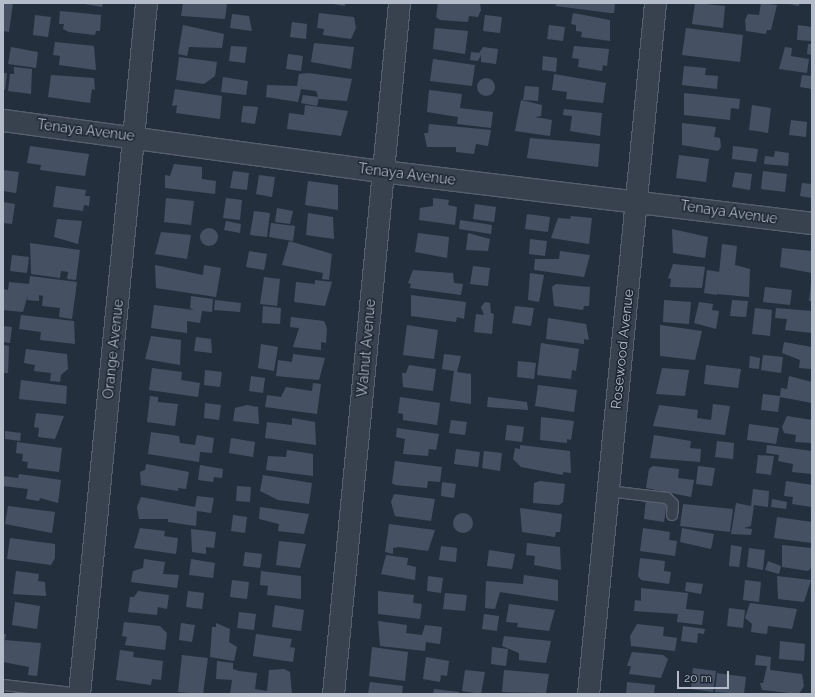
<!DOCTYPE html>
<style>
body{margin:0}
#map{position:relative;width:815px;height:697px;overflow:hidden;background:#242f3e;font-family:Raleway,sans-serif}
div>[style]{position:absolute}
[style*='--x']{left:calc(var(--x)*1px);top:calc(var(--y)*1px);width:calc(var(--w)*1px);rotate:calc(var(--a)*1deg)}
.building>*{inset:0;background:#455162}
.round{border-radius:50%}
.roads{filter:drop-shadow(1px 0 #565f6c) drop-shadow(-1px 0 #565f6c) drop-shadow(0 1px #565f6c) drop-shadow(0 -1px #565f6c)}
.service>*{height:10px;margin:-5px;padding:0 5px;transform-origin:5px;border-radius:5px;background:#38414e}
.minor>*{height:21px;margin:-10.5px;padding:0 10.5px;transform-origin:10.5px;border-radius:10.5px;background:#38414e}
span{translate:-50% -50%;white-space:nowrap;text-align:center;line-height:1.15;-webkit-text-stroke:3px #1d2633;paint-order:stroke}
.street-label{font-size:14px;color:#b4bcc9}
.frame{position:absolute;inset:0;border:4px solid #b4bcc9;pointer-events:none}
.scale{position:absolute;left:677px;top:671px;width:52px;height:18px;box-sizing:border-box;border:2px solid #b4bcc9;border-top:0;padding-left:5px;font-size:12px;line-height:14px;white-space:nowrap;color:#b4bcc9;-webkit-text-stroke:3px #1d2633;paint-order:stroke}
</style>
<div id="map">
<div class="building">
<i style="clip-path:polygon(3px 3px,13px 3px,9px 32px,3px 31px)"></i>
<i style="clip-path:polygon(79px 3px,103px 3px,102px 7px)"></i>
<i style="clip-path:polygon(183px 3px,227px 4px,225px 19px,181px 16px)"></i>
<i style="clip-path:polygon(328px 3px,345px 3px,345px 6px)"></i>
<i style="clip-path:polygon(438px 3px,480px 3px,481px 10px,478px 17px,469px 16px,468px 22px,440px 20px,436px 17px)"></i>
<i style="clip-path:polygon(556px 3px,615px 3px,614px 13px,610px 13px,556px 6px)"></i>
<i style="clip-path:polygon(695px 3px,725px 6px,723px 28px,692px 24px)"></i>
<i style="clip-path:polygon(761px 3px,777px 5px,771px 30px,767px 30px,766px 34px,746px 31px,745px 20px,748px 14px,759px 15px)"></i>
<i style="clip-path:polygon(785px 3px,799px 3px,799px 6px)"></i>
<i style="clip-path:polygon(60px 11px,101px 15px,100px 31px,96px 31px,95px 35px,69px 32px,63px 29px,64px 24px,59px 24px)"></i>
<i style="clip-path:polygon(319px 13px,354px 17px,356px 28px,351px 39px,323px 35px,324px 29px,317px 28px)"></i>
<i style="clip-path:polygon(573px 13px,610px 20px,610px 41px,581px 37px,582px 32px,576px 31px,576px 25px,571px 24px)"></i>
<i style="clip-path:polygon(232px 14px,249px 16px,252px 31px,230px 28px)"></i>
<i style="clip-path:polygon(35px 15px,51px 17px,48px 37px,33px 35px)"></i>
<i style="clip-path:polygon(485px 15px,502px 17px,500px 33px,483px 31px)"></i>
<i style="clip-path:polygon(292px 22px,307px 24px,306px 39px,290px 37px)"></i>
<i style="clip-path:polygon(183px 25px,224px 34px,222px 48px,189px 47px,187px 56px,178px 54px)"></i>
<i style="clip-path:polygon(549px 25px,565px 27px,563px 41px,547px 39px)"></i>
<i style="clip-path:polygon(798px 25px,812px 27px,811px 41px,797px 40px)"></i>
<i style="clip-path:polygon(435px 28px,468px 31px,465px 54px,433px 49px)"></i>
<i style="clip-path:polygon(686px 28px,743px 35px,740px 62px,682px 55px)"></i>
<i style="clip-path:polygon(55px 42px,94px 46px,96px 70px,59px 65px,60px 56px,53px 55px)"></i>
<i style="clip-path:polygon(314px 43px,354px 47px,351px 69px,311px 62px)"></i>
<i style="clip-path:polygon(808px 44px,812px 44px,812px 55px,807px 54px)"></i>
<i style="clip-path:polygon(231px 46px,247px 47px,245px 63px,229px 61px)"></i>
<i style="clip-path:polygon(574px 46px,609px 49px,607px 66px,603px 65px,602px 71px,578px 67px,579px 59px,572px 58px)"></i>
<i style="clip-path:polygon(11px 47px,38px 52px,36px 68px,8px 64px)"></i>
<i style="clip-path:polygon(483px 47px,498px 49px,496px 64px,481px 62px,481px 55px,478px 61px,470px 60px,471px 52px,479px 53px)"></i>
<i style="clip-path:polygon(785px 47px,792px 48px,791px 56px,809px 59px,807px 73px,779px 69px)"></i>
<i style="clip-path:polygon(288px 54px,303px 56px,301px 71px,286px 69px)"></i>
<i style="clip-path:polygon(543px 56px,557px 58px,556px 72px,542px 70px)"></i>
<i style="clip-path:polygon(179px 57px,217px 62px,215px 76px,204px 84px,176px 80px)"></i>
<i style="clip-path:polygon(433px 59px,475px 65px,472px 86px,430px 81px)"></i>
<i style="clip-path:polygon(684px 66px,706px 68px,705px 75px,718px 76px,717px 89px,682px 85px)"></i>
<i style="clip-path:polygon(14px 67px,32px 69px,31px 94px,8px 91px,10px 74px,14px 74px)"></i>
<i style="clip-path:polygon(3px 73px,7px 73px,5px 90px,3px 90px)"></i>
<i style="clip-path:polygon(308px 73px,352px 79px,347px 101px,319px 99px,316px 91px,301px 89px,298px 102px,266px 97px,267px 85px,297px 86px,299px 74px)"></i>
<i style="clip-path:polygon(554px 74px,606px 83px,603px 103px,566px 99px,567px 92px,552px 90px)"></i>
<i style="clip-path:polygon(51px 75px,94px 78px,95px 90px,92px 89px,90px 103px,48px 97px)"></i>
<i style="clip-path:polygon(802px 75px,812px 76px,812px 89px,800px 87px)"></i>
<i style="clip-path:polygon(223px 77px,248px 81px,246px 95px,221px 92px)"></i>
<i class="round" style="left:477px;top:78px;width:18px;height:18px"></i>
<i style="clip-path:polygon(525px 86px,539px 87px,538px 101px,523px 100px)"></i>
<i style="clip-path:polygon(175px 89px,222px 96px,220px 119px,176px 113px,177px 105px,172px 106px)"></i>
<i style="clip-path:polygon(429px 90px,462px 94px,460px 108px,493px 112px,491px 128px,457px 124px,458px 117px,427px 112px)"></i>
<i style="clip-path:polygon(684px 93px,740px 99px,739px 109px,731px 108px,730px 120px,684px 115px)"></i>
<i style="clip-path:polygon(303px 95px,319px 97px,317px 106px,301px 103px)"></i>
<i style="clip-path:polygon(521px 100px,542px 105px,541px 116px,535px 117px,552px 120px,550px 136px,515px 131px)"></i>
<i style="clip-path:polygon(305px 105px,348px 111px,341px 136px,287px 129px,289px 113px,304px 115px)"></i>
<i style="clip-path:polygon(752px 105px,771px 108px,768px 133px,749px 130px)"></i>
<i style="clip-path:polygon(243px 106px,258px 107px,255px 124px,241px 122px)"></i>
<i style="clip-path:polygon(564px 109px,602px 113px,600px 136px,570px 131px,572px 116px,563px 115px)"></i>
<i style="clip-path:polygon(791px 120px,807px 122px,806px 137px,789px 135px)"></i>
<i style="clip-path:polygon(682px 123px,716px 127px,714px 137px,720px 138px,721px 147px,718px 151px,682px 145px)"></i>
<i style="clip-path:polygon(429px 124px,491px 130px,488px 146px,476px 144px,474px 154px,456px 152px,456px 147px,427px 147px,424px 133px,428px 133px)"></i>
<i style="clip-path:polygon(530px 138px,600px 144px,598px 167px,527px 158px)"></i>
<i style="clip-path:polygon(30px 146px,89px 154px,85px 176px,40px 170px,41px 165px,27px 163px)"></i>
<i style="clip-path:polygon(733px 146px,758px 149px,756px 162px,732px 159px)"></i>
<i style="clip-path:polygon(775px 151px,789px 153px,788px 166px,764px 164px,765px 156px,774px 157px)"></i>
<i style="clip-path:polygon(679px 155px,709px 159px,706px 182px,676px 178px)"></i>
<i style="clip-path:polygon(174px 164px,202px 167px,202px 179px,216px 181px,215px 194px,165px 188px,165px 175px,170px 176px)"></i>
<i style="clip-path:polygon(3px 170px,19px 172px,16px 193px,3px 191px)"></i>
<i style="clip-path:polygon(233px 171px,249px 173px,247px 190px,230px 188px)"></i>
<i style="clip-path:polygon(763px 171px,787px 174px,785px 192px,761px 189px)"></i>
<i style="clip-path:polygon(735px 172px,752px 174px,750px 190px,732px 187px)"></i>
<i style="clip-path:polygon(259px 175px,275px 177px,272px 197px,256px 194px)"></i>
<i style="clip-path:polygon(308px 181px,338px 185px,338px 210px,305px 205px)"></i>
<i style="clip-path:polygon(802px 183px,812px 184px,812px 198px,800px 196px)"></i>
<i style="clip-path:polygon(56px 186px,86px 190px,85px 196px,90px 196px,89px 206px,84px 205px,83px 211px,53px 207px)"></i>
<i style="clip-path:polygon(166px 198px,194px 201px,191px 225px,164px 222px)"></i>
<i style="clip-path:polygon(226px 198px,242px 200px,240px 220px,223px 218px)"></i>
<i style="clip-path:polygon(433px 198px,449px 200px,448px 205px,457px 207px,455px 225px,419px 220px,420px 208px,433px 206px)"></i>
<i style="clip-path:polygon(3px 202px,15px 204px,12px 224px,3px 223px)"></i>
<i style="clip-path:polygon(475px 204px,496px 207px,494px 222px,473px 219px)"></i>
<i style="clip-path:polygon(277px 208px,293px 211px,290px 224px,275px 222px)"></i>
<i style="clip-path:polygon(254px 211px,270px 213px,267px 237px,250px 235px)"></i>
<i style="clip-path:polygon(308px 213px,333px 217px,334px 239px,306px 235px)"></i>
<i style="clip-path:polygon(527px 214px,550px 217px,548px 232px,525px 229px)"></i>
<i style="clip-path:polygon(571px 216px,592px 218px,589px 244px,551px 238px,558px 218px,570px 219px)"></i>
<i style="clip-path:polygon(57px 219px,82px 221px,78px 244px,54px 237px)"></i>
<i style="clip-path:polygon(460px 220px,492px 225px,491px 234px,459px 229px)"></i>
<i style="clip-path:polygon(226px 221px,241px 224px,240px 233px,224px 230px)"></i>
<i style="clip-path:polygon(271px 223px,295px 226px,293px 241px,269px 237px)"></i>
<i class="round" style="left:200px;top:228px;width:18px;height:18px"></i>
<i style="clip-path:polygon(672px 229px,708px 237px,705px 258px,673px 253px)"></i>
<i style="clip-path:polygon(161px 232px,191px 235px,187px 259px,155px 254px)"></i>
<i style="clip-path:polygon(418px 233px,449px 237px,447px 258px,415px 252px)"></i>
<i style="clip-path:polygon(468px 233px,490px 239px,488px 251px,466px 250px)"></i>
<i style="clip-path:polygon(530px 239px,547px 241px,545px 256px,529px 254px)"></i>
<i style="clip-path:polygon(289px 241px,332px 254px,329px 280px,322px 279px,323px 273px,282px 265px)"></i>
<i style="clip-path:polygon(30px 243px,80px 250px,76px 280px,67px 279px,68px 272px,61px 271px,60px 278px,31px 274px)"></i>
<i style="clip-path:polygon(722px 244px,737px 246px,735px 265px,750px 269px,749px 297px,717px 294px)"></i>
<i style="clip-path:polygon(782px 248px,812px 251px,812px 273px,780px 267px)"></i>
<i style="clip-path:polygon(249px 251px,267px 254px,264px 270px,246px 267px)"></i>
<i style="clip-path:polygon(560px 251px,590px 255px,584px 277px,534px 270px,535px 259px,559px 259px)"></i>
<i style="clip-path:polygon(12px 255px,29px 257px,27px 273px,10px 271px)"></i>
<i style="clip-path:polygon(673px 264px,705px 267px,702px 288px,670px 287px,671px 279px,668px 278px)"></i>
<i style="clip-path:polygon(155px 265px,203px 275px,204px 265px,221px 268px,216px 297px,156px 288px)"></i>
<i style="clip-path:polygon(473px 266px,490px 268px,488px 286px,470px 284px)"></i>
<i style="clip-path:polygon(413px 270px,453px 273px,454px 283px,463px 284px,461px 295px,410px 288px,411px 284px,408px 283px)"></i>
<i style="clip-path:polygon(707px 270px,720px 272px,717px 295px,704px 293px)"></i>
<i style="clip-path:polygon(530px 273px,544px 275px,539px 302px,528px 300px)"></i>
<i style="clip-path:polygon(30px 276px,77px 282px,72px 319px,59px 317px,60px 308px,42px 306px,43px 296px,39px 295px,39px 301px,27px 300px,28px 294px,23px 312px,3px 310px,3px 289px,8px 290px,9px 282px,29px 284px)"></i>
<i style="clip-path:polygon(264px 277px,280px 279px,277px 306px,260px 304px)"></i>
<i style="clip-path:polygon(315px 280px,332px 282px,325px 306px,294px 302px,296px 282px,315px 284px)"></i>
<i style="clip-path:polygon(811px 283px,812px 283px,812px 301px,809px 301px)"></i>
<i style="clip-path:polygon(556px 284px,590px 287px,589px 306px,584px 306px,583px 310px,554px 306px,552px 287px)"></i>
<i style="clip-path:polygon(765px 287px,792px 290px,790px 305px,763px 302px)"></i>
<i style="clip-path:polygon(411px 295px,466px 302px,464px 319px,457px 317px,456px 322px,411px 316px)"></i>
<i style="clip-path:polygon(191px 296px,213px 299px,212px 312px,202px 311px,200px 323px,187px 321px,187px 333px,151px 328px,154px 305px,194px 310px,190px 308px)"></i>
<i style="clip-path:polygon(215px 300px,241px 303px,240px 312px,214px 310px)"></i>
<i style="clip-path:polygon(664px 300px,691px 302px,689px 324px,663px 322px)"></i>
<i style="clip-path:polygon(732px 300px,748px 301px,746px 317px,730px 316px)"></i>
<i style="clip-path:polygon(485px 302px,490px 303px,491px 313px,494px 314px,492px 334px,474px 332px,476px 314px,484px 315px,481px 307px)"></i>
<i style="clip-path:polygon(699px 302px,713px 304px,712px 310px,719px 311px,716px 329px,694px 323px)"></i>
<i style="clip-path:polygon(263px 306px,281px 308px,280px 324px,262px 323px)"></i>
<i style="clip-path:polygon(515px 306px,534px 308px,531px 326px,512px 323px)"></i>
<i style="clip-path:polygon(755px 308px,772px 310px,770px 336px,752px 334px)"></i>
<i style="clip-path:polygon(776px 308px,812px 311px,812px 333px,785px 330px,787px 319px,775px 318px)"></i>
<i style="clip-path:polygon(21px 315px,74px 321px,75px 344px,40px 340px,41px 332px,19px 329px)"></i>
<i style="clip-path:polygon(291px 317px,324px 321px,327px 328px,326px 343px,321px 342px,321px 350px,293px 347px,299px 328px,290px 327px)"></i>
<i style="clip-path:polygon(548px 318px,586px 324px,589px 340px,584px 339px,584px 344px,546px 339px)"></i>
<i style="clip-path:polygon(407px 325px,438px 330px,434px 359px,403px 355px)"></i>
<i style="clip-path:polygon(660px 325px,702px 331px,695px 360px,660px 356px)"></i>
<i style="clip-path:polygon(3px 326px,12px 327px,10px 343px,3px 342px)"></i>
<i style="clip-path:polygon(151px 336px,181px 340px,180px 365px,145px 359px)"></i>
<i style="clip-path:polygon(196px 337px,211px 339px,212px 353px,194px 351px)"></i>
<i style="clip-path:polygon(784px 342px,812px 347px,812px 369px,799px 368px,800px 360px,782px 353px)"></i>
<i style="clip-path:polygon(541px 343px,579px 349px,576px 371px,572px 370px,571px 379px,537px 375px)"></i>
<i style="clip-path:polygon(261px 344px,278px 347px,274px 371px,258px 368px)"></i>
<i style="clip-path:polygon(3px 345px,9px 346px,8px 373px,3px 373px)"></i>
<i style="clip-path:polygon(26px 349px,67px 354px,68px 369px,61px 375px,60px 382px,50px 381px,51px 373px,34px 371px,35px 365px,24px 363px)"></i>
<i style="clip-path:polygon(293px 354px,325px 358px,319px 380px,276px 376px,278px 360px,292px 362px)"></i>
<i style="clip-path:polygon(444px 354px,461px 356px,457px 372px,471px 374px,471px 404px,450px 401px,454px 371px,442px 369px)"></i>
<i style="clip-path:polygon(763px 355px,783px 357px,781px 373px,761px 370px)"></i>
<i style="clip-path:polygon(750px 356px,760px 358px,759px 369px,749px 368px)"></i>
<i style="clip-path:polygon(518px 361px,536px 363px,534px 379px,517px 377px)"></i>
<i style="clip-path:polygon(409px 365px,436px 369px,433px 391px,403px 387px,402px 373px,406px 373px)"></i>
<i style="clip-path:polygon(706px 365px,741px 369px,738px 388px,704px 384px)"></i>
<i style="clip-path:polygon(152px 368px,182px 372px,181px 380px,200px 383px,198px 397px,149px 390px)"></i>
<i style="clip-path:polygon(662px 368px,689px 370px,685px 396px,656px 394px)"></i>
<i style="clip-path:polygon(205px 370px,222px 372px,220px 387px,204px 385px)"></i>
<i style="clip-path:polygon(251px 376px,265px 378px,263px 393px,249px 391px)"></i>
<i style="clip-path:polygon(789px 376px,812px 382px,812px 403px,780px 397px,778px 412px,761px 410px,763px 394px,780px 396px,781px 388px,787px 389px)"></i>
<i style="clip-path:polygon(21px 380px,67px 386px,66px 404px,19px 399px)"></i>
<i style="clip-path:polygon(313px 383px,321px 384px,317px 414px,265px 407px,267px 395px,281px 397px,286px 387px,312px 391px)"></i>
<i style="clip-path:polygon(538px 385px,577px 390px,574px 412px,535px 406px)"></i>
<i style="clip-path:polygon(150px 396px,158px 397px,158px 402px,178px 404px,175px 426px,147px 422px)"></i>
<i style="clip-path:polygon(400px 397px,440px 403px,437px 425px,403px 420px,403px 414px,398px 413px)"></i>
<i style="clip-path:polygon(488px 397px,527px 402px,528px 410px,487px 407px)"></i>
<i style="clip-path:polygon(205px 403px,221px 405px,219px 420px,204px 418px)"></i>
<i style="clip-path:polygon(713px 404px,730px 406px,725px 435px,653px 426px,659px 405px,698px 410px,697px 418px,711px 420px)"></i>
<i style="clip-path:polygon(247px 405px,258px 407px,259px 424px,233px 421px,235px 408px)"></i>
<i style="clip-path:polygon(36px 413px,64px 416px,55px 439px,38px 437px,39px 428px,34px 427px)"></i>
<i style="clip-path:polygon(787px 416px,812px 420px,812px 443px,795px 442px,796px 435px,784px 433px,782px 427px)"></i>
<i style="clip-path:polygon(541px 417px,574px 421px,571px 440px,567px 439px,567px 443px,540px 440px)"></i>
<i style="clip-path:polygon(292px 418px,315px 422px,316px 445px,265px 438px,267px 422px,292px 425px)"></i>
<i style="clip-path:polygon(451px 420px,467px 422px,465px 435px,449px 433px)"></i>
<i style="clip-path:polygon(749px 424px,779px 428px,776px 444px,747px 440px)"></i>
<i style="clip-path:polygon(507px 425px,524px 427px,522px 442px,505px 440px)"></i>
<i style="clip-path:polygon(397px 428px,439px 434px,436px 450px,429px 449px,428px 456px,403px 454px,405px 439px,396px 437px)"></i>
<i style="clip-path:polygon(5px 431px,21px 433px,20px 441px,5px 439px)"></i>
<i style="clip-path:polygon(151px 432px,179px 436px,180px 443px,195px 445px,197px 435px,214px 438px,212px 453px,200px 452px,199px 462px,148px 454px)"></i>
<i style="clip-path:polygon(654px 435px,691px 441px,690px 448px,701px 449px,700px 462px,650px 458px)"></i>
<i style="clip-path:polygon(231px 438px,255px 442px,253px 457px,229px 453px)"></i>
<i style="clip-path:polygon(717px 441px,734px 443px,733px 459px,715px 457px)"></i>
<i style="clip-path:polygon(17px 442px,62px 448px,59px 472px,27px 468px,28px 462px,22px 461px,23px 454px,16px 453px)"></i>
<i style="clip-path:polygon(520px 445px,570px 451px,571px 473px,563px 472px,563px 475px,521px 467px,513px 459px,515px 448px,520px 449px)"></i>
<i style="clip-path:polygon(767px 445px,812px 451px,812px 474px,792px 472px,793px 464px,778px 461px,779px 455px,766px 453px)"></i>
<i style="clip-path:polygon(456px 449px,480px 452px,478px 467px,454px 464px)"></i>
<i style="clip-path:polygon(287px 450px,313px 454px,313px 476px,266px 470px,268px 456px,286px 457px)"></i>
<i style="clip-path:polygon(484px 451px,502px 453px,500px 471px,482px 468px)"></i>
<i style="clip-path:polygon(758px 455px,774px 456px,771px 475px,756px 473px)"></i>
<i style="clip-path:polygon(395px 461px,442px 467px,440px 482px,428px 481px,427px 488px,395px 485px,392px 483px)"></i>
<i style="clip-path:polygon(146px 464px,189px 472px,186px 489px,178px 488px,178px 491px,141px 485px,140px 472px,145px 470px)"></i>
<i style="clip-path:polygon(200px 465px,223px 469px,222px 478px,214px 477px,213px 482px,198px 480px)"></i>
<i style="clip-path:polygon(653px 466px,679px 469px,678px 478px,694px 480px,691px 497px,646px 488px,649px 469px)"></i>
<i style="clip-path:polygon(698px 466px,715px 468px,712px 486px,696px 484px)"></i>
<i style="clip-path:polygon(19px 474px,61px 480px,58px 503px,40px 498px,39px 501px,26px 499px,28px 489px,3px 486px,3px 476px,18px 478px)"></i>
<i style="clip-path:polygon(263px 475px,312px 483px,309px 504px,278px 500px,260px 491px)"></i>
<i style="clip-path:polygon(540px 481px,565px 484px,563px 502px,559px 505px,533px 503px,534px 483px)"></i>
<i style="clip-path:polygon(786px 481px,812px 485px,812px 507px,792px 504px,793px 497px,784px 496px)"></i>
<i style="clip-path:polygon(442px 482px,456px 484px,454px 498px,441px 496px)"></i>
<i style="clip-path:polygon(237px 486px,251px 487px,250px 502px,236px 501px)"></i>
<i style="clip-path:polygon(753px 489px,769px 491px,768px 507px,754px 505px,751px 526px,744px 528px,752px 529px,751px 535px,731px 534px,736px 503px,751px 506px)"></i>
<i style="clip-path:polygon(394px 494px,435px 499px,431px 521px,395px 516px,391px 502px)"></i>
<i style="clip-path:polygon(197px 496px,214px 498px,211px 513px,197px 511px,196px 526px,168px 522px,168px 519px,139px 519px,137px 507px,141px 497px,195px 507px)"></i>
<i style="clip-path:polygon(646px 499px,667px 502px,664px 522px,644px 519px)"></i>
<i style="clip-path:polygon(772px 499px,787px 502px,786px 509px,771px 507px)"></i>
<i style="clip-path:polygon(683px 504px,733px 509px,730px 532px,680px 526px)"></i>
<i style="clip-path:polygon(8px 506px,55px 512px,52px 533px,5px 524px)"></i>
<i style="clip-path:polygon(260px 507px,309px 514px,304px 534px,278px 531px,279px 524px,259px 519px)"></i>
<i style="clip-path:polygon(520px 508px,562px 514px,560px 532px,556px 532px,555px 537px,522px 532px)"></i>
<i class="round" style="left:453px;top:513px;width:20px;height:20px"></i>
<i style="clip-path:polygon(233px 515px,247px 517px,245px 533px,231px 531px)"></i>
<i style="clip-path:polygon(777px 517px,812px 522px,812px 543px,774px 538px)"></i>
<i style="clip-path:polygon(389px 524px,435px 530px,428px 551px,399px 547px,393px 548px,393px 554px,385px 552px)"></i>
<i style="clip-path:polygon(140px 528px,165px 531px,164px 536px,178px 538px,176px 554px,134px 548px)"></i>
<i style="clip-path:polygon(643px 528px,670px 532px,669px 540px,677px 541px,675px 556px,640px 551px)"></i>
<i style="clip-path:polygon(682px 528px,714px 534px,711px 549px,680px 542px)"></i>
<i style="clip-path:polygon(191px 529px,216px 532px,214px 548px,206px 547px,206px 554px,192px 552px)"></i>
<i style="clip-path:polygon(10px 538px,55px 544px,55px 558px,51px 565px,7px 559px)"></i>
<i style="clip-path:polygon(279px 541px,306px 544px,300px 568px,276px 565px)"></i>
<i style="clip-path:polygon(527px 543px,560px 547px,561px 570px,534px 565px,535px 556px,526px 555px)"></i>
<i style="clip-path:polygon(731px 545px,742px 547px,739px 567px,729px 566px)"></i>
<i style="clip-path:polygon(782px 545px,812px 548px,812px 567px,808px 571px,782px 567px)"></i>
<i style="clip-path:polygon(441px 546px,457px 548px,456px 562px,439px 560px)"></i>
<i style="clip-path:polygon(749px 548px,765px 550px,763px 570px,747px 567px)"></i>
<i style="clip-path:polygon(489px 550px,515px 554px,512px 569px,487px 566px)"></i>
<i style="clip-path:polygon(245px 552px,262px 554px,260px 568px,243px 566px)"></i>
<i style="clip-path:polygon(386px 555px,408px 558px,407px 565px,416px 567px,415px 580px,381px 574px)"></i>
<i style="clip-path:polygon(640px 558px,665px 561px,664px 571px,671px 572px,669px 584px,641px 580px,638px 576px)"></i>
<i style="clip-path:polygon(144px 559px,165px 562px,163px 574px,179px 575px,177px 588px,131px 582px,133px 571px,143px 568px)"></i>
<i style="clip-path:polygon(191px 559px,215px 563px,213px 578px,189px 575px)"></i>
<i style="clip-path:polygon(768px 561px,781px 566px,779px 574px,765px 570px)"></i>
<i style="clip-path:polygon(16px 571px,39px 574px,38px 581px,45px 582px,46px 596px,13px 594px)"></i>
<i style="clip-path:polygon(261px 571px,301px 576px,301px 599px,267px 595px,268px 586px,260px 585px)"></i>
<i style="clip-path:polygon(524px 575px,558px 580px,558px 601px,500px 592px,495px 609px,485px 608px,486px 581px,523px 584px)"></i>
<i style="clip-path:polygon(428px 576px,443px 578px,441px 593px,427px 591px)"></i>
<i style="clip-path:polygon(777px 576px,811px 580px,804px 602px,778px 599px)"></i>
<i style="clip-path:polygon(232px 580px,249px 582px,247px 599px,230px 597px)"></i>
<i style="clip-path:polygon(745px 580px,761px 582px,759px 602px,743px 600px)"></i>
<i style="clip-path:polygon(686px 582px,703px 584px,701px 594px,685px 591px)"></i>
<i style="clip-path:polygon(641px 588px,688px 593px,686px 609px,704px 611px,702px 625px,677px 622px,678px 614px,634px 611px,635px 600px,641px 601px)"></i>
<i style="clip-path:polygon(138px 591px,169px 595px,167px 609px,158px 607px,157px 615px,128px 612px,130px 597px,134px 597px)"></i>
<i style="clip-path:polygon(188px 591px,204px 593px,202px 609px,186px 607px)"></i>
<i style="clip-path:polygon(378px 591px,414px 595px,413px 603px,422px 604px,420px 619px,378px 614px)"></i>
<i style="clip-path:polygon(445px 593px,467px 595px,465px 611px,443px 609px)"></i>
<i style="clip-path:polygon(15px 602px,40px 606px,37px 629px,12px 625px)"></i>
<i style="clip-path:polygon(750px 603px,797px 609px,792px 629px,768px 626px,767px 634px,751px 632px,752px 624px,745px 618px)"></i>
<i style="clip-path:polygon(509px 604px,555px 610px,549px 631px,517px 627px,518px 623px,506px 622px)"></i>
<i style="clip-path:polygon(275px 605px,304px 610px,301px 631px,272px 627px)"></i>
<i style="clip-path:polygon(729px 608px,745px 610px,743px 628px,727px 626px)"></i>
<i style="clip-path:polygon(239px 612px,256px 614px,254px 630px,237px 628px)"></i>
<i style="clip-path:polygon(484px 614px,499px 616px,497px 631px,482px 629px)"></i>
<i style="clip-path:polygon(378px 621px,407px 625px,406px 633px,422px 635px,425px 625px,442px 627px,440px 644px,426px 642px,425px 651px,380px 646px)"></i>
<i style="clip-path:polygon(124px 622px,160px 626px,167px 633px,165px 650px,125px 645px,127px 637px,122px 636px)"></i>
<i style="clip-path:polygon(181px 623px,195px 625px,192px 642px,179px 640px)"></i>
<i style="clip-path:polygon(216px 623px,230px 629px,229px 642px,237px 647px,234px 661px,210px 657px,212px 627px,216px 627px)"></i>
<i style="clip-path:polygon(637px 624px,664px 627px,663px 636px,677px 638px,675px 651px,631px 646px,630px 636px)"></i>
<i style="clip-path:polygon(683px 626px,705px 629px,704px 634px,698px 633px,697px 643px,681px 641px)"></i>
<i style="clip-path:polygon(3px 634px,6px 634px,5px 640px,41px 643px,37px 676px,28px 675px,29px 667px,3px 662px)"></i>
<i style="clip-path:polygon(256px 634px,292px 639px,290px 647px,295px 648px,293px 662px,253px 656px)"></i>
<i style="clip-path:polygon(504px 636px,551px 641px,546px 663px,519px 660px,519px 653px,502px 646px)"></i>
<i style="clip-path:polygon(780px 641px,805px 644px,804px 661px,779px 659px)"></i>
<i style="clip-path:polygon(372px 647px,408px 652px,405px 681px,369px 676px)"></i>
<i style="clip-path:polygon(492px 647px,508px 649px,506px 666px,491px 664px)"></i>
<i style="clip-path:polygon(120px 650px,134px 652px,133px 657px,163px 661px,161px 680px,152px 679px,151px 685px,116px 680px)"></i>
<i style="clip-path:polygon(632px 652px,663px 655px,668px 659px,661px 678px,629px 674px,631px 666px,627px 666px)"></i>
<i style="clip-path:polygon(182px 655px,208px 658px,203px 694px,178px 692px)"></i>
<i style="clip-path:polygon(756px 655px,771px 657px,770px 670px,802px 674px,804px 686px,799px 694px,762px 690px,760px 683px,763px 683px,767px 666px,755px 665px)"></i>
<i style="clip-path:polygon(426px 657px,449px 661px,447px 676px,441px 675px,440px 682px,423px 679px)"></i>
<i style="clip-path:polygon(217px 661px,233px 663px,233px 669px,239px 671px,257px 673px,255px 689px,267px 691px,269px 670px,284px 669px,290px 672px,292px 694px,230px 694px,232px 680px,216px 679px)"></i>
<i style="clip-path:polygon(693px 668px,716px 671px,713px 692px,691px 689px)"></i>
<i style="clip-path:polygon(465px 670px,485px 672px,481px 694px,462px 691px)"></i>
<i style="clip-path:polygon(504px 670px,549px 674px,546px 693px,502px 692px)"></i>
<i style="clip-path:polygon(717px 673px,746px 677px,744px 694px,715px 692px)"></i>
<i style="clip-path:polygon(370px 682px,403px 686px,402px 694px,368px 694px)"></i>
<i style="clip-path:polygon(627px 682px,655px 685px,654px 694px,626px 694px)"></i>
<i style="clip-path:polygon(434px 689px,459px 692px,458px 694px,433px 694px)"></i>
</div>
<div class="roads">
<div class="service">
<i style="--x:608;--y:491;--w:59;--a:6.8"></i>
<i style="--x:667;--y:498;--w:8;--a:45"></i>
<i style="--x:673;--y:504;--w:11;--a:95"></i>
<i style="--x:3;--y:685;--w:80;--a:6.5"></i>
</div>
<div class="minor">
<i style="--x:3;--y:120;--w:382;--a:7.7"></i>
<i style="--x:382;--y:171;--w:433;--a:6.9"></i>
<i style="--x:79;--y:694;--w:694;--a:-84.46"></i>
<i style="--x:333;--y:694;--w:694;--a:-84.54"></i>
<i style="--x:588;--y:694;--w:694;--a:-84.46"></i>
</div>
</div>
<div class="street-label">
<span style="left:86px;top:130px;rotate:7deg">Tenaya Avenue</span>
<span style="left:407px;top:174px;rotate:7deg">Tenaya Avenue</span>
<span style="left:729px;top:212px;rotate:8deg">Tenaya Avenue</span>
<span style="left:366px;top:348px;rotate:-85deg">Walnut Avenue</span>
<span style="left:113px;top:349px;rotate:-84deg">Orange Avenue</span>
<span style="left:622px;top:349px;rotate:-84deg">Rosewood Avenue</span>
</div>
<div class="frame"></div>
<div class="scale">20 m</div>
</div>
